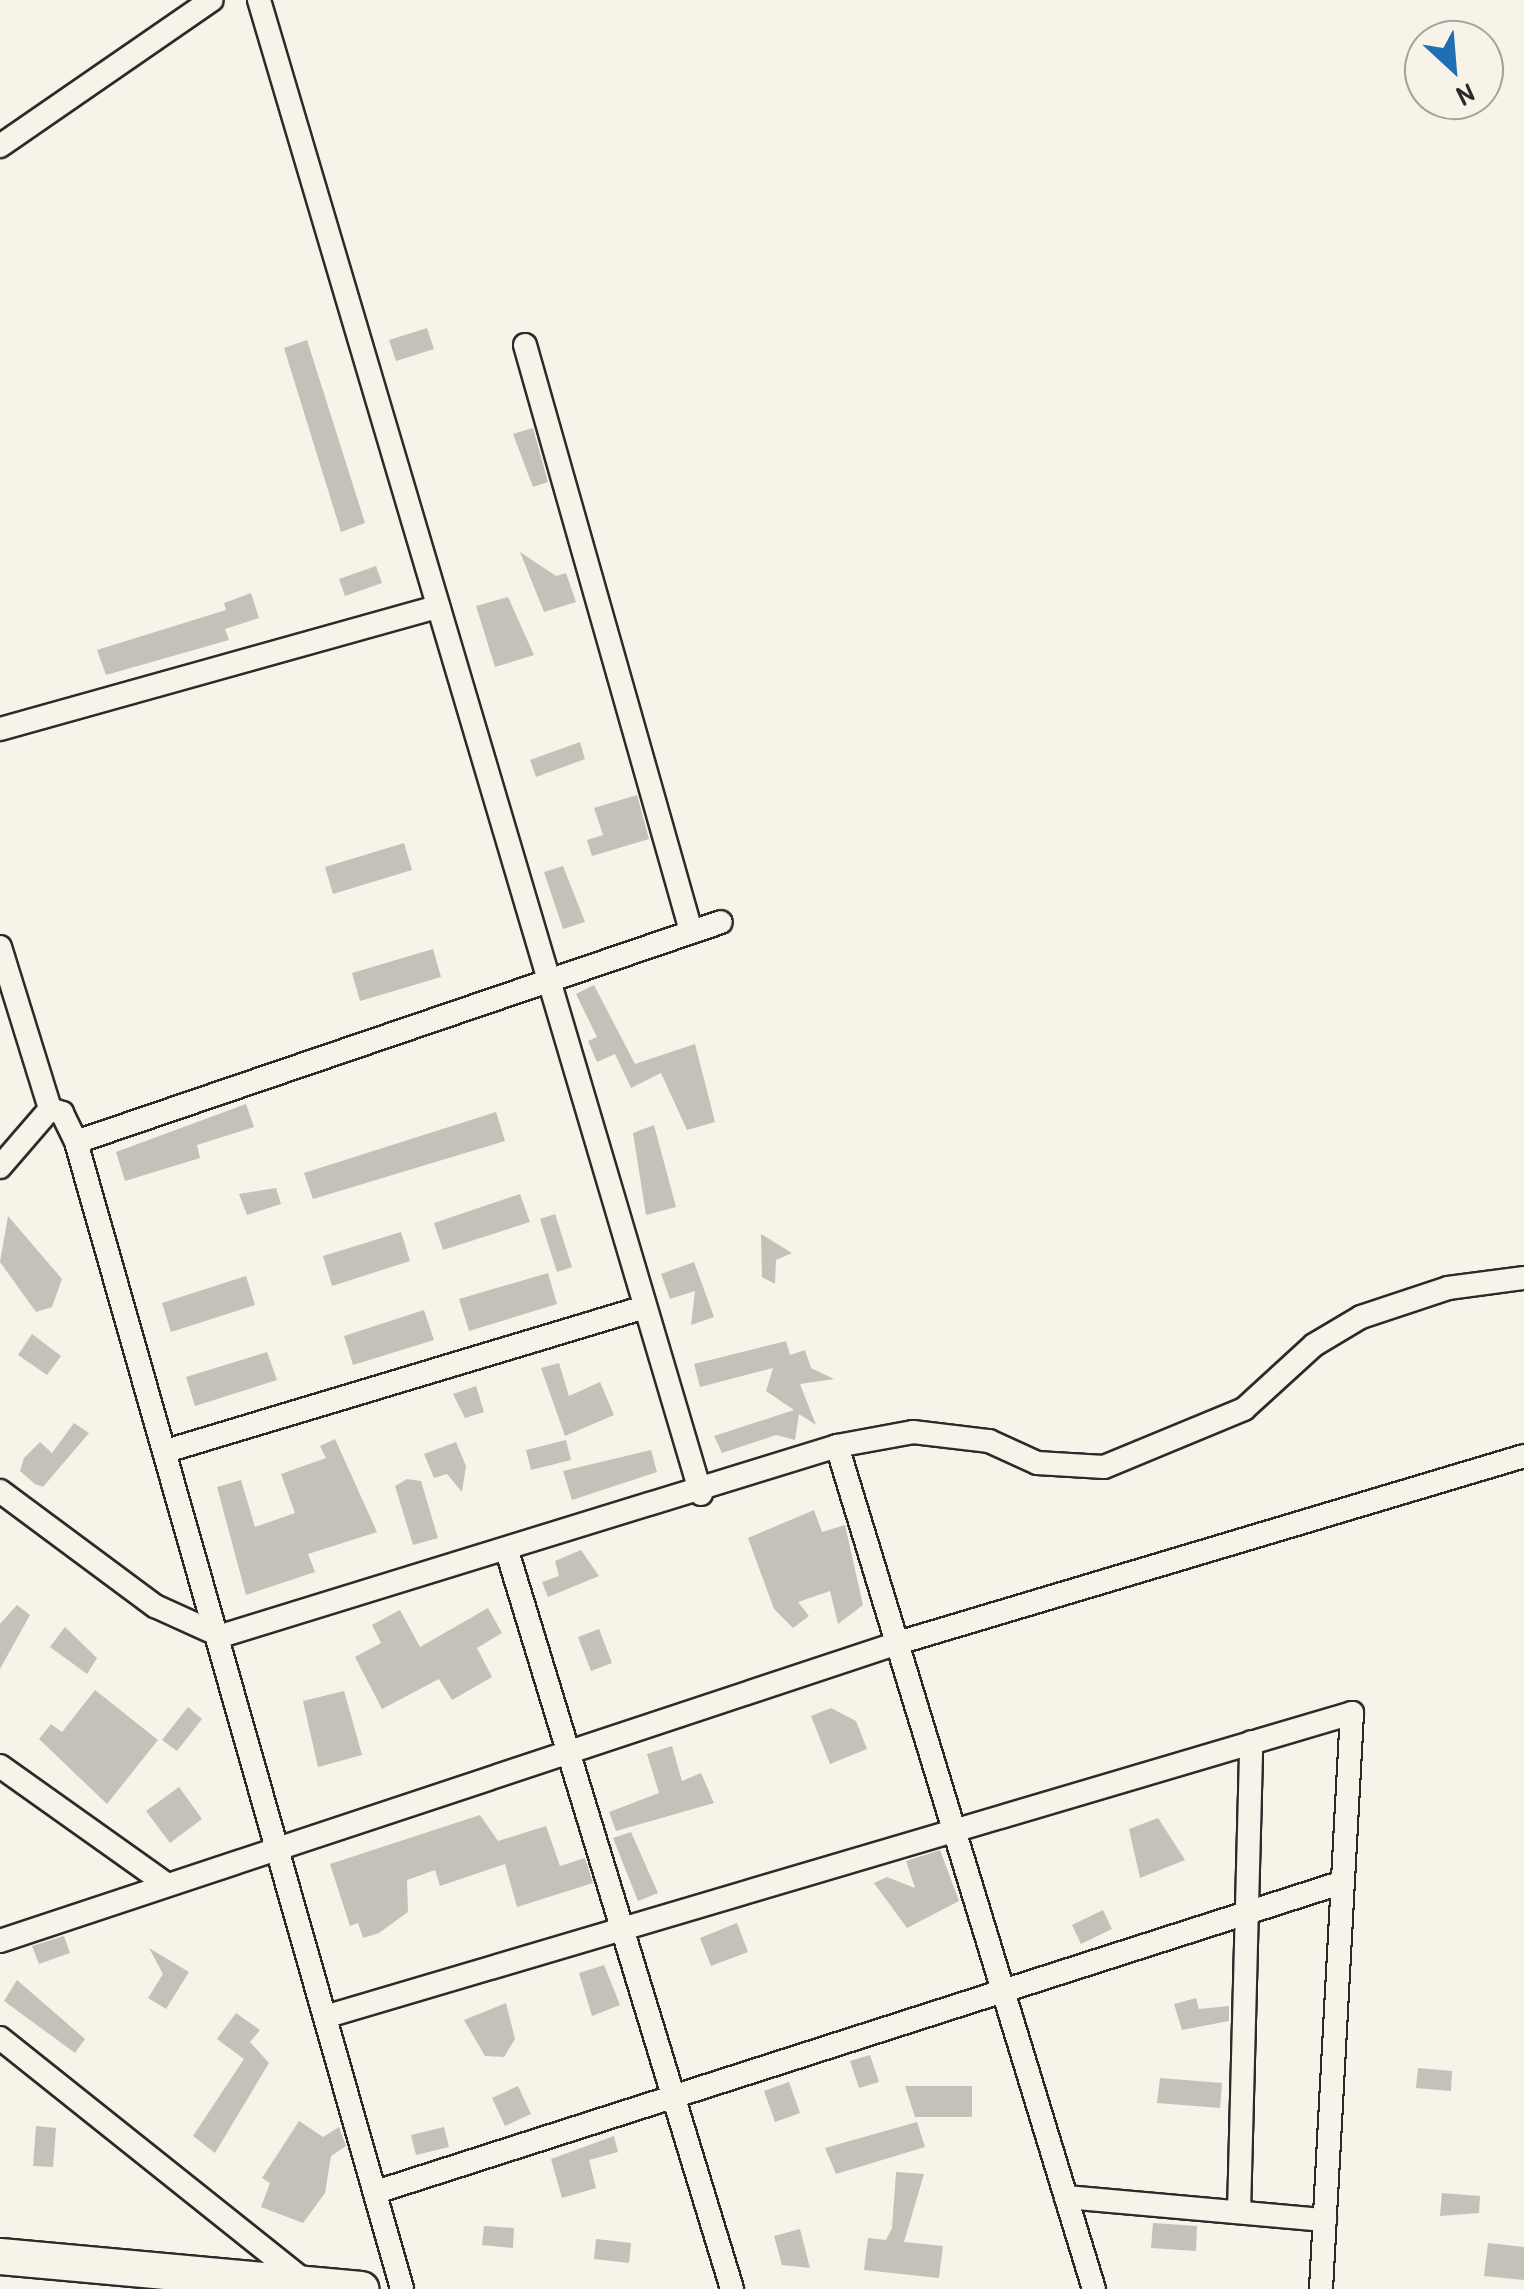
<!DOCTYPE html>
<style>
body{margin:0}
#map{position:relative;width:1524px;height:2289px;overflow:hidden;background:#f7f3e8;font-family:"Patrick Hand",sans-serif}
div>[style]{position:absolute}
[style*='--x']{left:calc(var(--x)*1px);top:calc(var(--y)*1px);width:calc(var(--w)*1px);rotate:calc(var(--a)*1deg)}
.building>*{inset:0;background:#c4c1b9}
.roads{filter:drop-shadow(2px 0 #2b2b2b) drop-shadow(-2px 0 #2b2b2b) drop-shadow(0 2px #2b2b2b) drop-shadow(0 -2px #2b2b2b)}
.minor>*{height:22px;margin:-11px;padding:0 11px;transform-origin:11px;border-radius:11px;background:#f7f3e8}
.primary>*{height:35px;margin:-17.5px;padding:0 17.5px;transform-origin:17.5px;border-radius:17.5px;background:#f7f3e8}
span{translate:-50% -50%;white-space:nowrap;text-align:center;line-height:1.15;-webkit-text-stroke:8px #f7f3e8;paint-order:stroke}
.north{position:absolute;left:1404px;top:20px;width:100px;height:100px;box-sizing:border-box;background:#f7f3e8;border:2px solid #a5a39c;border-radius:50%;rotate:154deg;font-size:28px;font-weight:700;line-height:40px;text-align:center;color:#2b2b2b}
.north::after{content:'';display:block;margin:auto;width:35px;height:45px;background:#1f6fb2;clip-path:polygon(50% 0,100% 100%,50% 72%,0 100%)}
</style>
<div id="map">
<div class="building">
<i style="clip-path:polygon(427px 328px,434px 349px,396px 361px,389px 340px)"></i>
<i style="clip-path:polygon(307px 340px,365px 523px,341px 532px,284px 348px)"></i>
<i style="clip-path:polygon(533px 428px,548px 482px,533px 487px,513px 434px)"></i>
<i style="clip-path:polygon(520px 552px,556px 576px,566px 573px,576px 602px,544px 612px)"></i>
<i style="clip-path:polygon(376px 566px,382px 583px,345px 596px,339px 579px)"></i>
<i style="clip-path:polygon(251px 593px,259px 618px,225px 629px,229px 640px,106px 675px,97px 650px,226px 610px,224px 603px)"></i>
<i style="clip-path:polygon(508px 597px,534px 655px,495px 667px,476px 606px)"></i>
<i style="clip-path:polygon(580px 742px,585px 759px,536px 777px,530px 760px)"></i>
<i style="clip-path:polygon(637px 795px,649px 839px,592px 856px,587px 840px,603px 835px,594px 808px)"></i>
<i style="clip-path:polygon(404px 843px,412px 870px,333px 894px,325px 867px)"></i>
<i style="clip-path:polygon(563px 866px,585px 922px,563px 929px,544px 872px)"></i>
<i style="clip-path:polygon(433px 949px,441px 977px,360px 1001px,352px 973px)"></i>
<i style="clip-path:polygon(594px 985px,635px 1064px,695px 1044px,715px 1122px,687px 1130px,661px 1073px,631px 1088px,615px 1054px,597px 1062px,588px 1041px,597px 1037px,576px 994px)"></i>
<i style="clip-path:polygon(246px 1104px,254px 1127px,197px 1145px,200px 1158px,125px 1181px,116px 1152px)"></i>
<i style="clip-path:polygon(496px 1112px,505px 1141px,313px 1199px,304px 1173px)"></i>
<i style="clip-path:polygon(654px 1125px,676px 1207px,646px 1215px,633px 1133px)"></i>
<i style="clip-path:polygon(276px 1188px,281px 1204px,247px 1215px,239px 1194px)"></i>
<i style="clip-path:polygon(520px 1194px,530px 1222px,443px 1250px,434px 1223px)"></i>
<i style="clip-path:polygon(555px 1214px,572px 1267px,557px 1272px,540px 1219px)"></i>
<i style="clip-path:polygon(8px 1216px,62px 1279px,52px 1307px,36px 1312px,0 1262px)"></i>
<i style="clip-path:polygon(401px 1232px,410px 1261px,332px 1286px,323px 1256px)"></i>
<i style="clip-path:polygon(761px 1234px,792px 1253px,776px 1260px,775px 1284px,762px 1277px)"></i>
<i style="clip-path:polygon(694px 1262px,714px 1317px,691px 1325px,695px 1291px,670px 1299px,661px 1274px)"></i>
<i style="clip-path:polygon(548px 1273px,557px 1304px,469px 1331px,459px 1299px)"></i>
<i style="clip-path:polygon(246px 1276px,255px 1305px,171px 1332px,162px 1303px)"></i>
<i style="clip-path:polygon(424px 1310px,434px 1340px,353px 1365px,344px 1336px)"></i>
<i style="clip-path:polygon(32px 1334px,61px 1356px,47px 1375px,18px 1355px)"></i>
<i style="clip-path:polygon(786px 1341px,790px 1355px,805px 1350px,811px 1368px,834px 1379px,800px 1384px,816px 1425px,799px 1414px,795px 1440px,776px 1435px,722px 1453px,714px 1436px,794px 1410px,766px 1391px,773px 1368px,700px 1387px,694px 1364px)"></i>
<i style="clip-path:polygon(267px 1352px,277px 1380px,195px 1406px,186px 1377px)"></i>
<i style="clip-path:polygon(559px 1363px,569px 1396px,600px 1382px,614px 1415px,565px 1436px,541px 1368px)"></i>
<i style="clip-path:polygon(476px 1386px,484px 1412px,465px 1418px,453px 1394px)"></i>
<i style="clip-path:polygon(74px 1423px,89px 1433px,43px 1487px,35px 1484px,20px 1471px,24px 1458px,40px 1442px,52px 1453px)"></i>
<i style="clip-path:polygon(335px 1439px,377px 1532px,308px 1554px,315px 1572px,246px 1595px,217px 1487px,241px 1480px,255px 1527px,295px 1513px,281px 1474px,326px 1458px,320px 1446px)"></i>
<i style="clip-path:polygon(566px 1440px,571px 1460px,531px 1470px,526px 1450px)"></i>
<i style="clip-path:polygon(456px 1442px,466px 1466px,462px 1492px,447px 1474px,434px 1478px,424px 1454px)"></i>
<i style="clip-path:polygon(651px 1450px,657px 1472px,572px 1500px,563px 1471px)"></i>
<i style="clip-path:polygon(407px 1479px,421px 1481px,438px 1538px,413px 1545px,395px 1486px)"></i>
<i style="clip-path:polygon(814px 1510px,822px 1532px,845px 1525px,863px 1605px,838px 1624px,830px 1591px,798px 1602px,809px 1616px,793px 1628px,774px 1609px,748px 1538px)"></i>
<i style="clip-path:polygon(581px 1550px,599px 1576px,548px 1597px,542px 1582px,559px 1576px,555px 1561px)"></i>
<i style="clip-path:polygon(17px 1605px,30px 1615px,0 1669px,0 1624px)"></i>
<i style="clip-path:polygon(488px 1608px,502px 1633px,477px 1648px,492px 1677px,452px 1700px,439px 1679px,382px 1709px,355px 1657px,381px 1643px,372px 1625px,400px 1610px,420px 1647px)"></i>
<i style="clip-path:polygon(65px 1627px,97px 1658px,87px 1674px,50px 1647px)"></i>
<i style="clip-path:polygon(599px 1629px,612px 1663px,591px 1671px,578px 1637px)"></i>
<i style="clip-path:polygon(95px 1690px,158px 1740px,107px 1804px,39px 1739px,51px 1724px,62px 1732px)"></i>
<i style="clip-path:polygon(344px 1691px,362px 1755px,318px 1767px,303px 1701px)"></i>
<i style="clip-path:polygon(188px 1707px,202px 1719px,177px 1751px,162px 1740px)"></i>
<i style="clip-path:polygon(831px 1708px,856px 1721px,867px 1749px,830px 1764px,811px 1716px)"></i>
<i style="clip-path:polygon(672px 1746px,682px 1781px,701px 1773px,714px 1803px,616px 1831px,609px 1812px,659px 1793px,647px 1754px)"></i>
<i style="clip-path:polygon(179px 1787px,202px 1819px,170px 1843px,146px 1811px)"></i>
<i style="clip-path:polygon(480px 1815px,498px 1841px,546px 1826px,560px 1866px,585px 1858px,593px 1883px,517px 1907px,505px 1864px,440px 1886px,435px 1870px,407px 1880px,408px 1912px,379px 1933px,363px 1938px,358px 1923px,350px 1926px,330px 1864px)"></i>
<i style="clip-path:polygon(1158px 1818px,1185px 1860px,1140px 1878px,1129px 1829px)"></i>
<i style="clip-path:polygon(631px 1832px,658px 1893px,638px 1901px,613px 1838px)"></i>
<i style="clip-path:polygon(940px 1850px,959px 1901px,907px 1928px,874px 1883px,887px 1877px,915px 1888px,906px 1861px)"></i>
<i style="clip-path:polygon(1103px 1910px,1112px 1929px,1081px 1944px,1072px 1925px)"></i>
<i style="clip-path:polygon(737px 1923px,748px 1952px,711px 1966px,700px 1938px)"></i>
<i style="clip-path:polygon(64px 1936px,70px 1953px,39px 1964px,32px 1946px)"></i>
<i style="clip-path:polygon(149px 1948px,189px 1972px,166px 2009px,148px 1998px,163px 1974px)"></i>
<i style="clip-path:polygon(604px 1965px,620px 2005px,592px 2016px,579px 1973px)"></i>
<i style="clip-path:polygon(17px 1980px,85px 2039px,75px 2053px,4px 2001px)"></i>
<i style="clip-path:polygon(1196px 1998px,1199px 2009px,1229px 2006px,1229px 2021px,1182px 2030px,1174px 2004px)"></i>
<i style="clip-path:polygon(506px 2003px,515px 2039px,504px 2057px,485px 2056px,464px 2020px)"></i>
<i style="clip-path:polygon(236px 2013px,260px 2030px,250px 2042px,269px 2063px,215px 2153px,193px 2136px,244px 2059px,217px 2039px)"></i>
<i style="clip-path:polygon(870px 2055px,879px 2082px,859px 2088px,850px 2061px)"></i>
<i style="clip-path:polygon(1418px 2068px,1452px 2071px,1451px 2091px,1416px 2088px)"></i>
<i style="clip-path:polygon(1160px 2078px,1222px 2083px,1220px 2108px,1157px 2103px)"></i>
<i style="clip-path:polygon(789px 2082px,800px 2113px,775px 2122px,764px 2091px)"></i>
<i style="clip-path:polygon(518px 2086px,531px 2114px,505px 2126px,492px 2098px)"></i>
<i style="clip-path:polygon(905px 2086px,972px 2086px,972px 2117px,915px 2117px)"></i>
<i style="clip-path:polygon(299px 2121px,323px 2137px,339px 2127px,346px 2146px,331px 2156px,325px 2193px,303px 2223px,261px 2207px,270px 2183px,262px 2178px)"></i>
<i style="clip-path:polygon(917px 2122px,925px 2147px,836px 2174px,825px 2148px)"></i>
<i style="clip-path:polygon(36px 2126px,56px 2128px,53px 2167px,33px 2166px)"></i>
<i style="clip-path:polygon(444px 2127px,449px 2147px,416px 2155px,411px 2135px)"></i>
<i style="clip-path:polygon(614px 2136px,618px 2152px,589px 2160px,596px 2188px,562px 2198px,551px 2159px)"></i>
<i style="clip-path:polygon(896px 2172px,924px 2174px,904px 2242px,943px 2246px,939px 2278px,864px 2270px,868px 2238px,886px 2240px,892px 2228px)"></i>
<i style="clip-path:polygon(1442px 2193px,1480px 2196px,1479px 2213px,1440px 2216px)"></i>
<i style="clip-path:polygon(1153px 2223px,1197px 2226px,1196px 2251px,1151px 2248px)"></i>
<i style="clip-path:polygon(484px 2226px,514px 2228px,513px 2248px,482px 2245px)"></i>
<i style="clip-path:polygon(800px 2229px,810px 2268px,782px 2265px,774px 2236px)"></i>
<i style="clip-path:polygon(596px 2239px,631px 2243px,629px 2263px,594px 2259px)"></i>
<i style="clip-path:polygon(1488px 2243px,1524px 2247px,1524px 2280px,1484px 2276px)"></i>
</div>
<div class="roads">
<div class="minor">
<i style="--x:259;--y:0;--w:1558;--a:73.52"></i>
<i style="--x:0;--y:146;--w:257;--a:-34.6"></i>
<i style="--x:525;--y:345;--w:609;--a:74.18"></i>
<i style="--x:0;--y:729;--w:455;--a:-15.6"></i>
<i style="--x:0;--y:947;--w:170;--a:72.8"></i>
<i style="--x:50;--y:1109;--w:13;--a:18"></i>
<i style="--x:62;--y:1113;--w:32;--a:64"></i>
<i style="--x:76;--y:1142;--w:1192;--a:74.13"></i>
<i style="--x:76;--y:1142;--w:681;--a:-18.83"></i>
<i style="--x:0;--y:1167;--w:77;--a:-49.2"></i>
<i style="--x:837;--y:1446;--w:881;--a:73.05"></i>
<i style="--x:166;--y:1451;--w:500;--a:-16.73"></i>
<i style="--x:0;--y:1491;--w:193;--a:36.6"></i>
<i style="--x:155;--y:1606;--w:72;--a:24.4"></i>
<i style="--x:221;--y:1636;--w:645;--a:-17.14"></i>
<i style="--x:837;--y:1446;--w:77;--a:-10.4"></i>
<i style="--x:913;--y:1432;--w:77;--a:6.8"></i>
<i style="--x:989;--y:1441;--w:53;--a:24.6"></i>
<i style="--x:1037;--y:1463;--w:67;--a:3.4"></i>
<i style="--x:1104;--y:1467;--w:152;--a:-22.5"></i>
<i style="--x:1244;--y:1409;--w:95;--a:-42.4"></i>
<i style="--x:1314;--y:1345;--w:55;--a:-30.8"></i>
<i style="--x:1361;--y:1317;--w:92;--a:-18.4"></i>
<i style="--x:1448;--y:1288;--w:77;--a:-7.5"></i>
<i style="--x:507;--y:1551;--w:772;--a:73.04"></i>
<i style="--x:0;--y:1766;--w:204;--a:35.4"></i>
<i style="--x:0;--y:1941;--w:949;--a:-18.36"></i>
<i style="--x:901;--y:1642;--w:650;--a:-16.62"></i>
<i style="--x:328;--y:2016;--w:1068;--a:-16.48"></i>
<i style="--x:1352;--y:1713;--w:577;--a:93.08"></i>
<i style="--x:0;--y:2038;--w:393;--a:38.6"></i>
<i style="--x:376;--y:2192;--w:1015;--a:-17.77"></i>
<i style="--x:1066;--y:2197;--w:260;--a:5.1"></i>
<i style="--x:1239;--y:2212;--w:470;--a:-88.5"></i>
</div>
<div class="primary">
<i style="--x:0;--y:2256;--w:362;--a:5.2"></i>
</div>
</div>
<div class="north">N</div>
</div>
